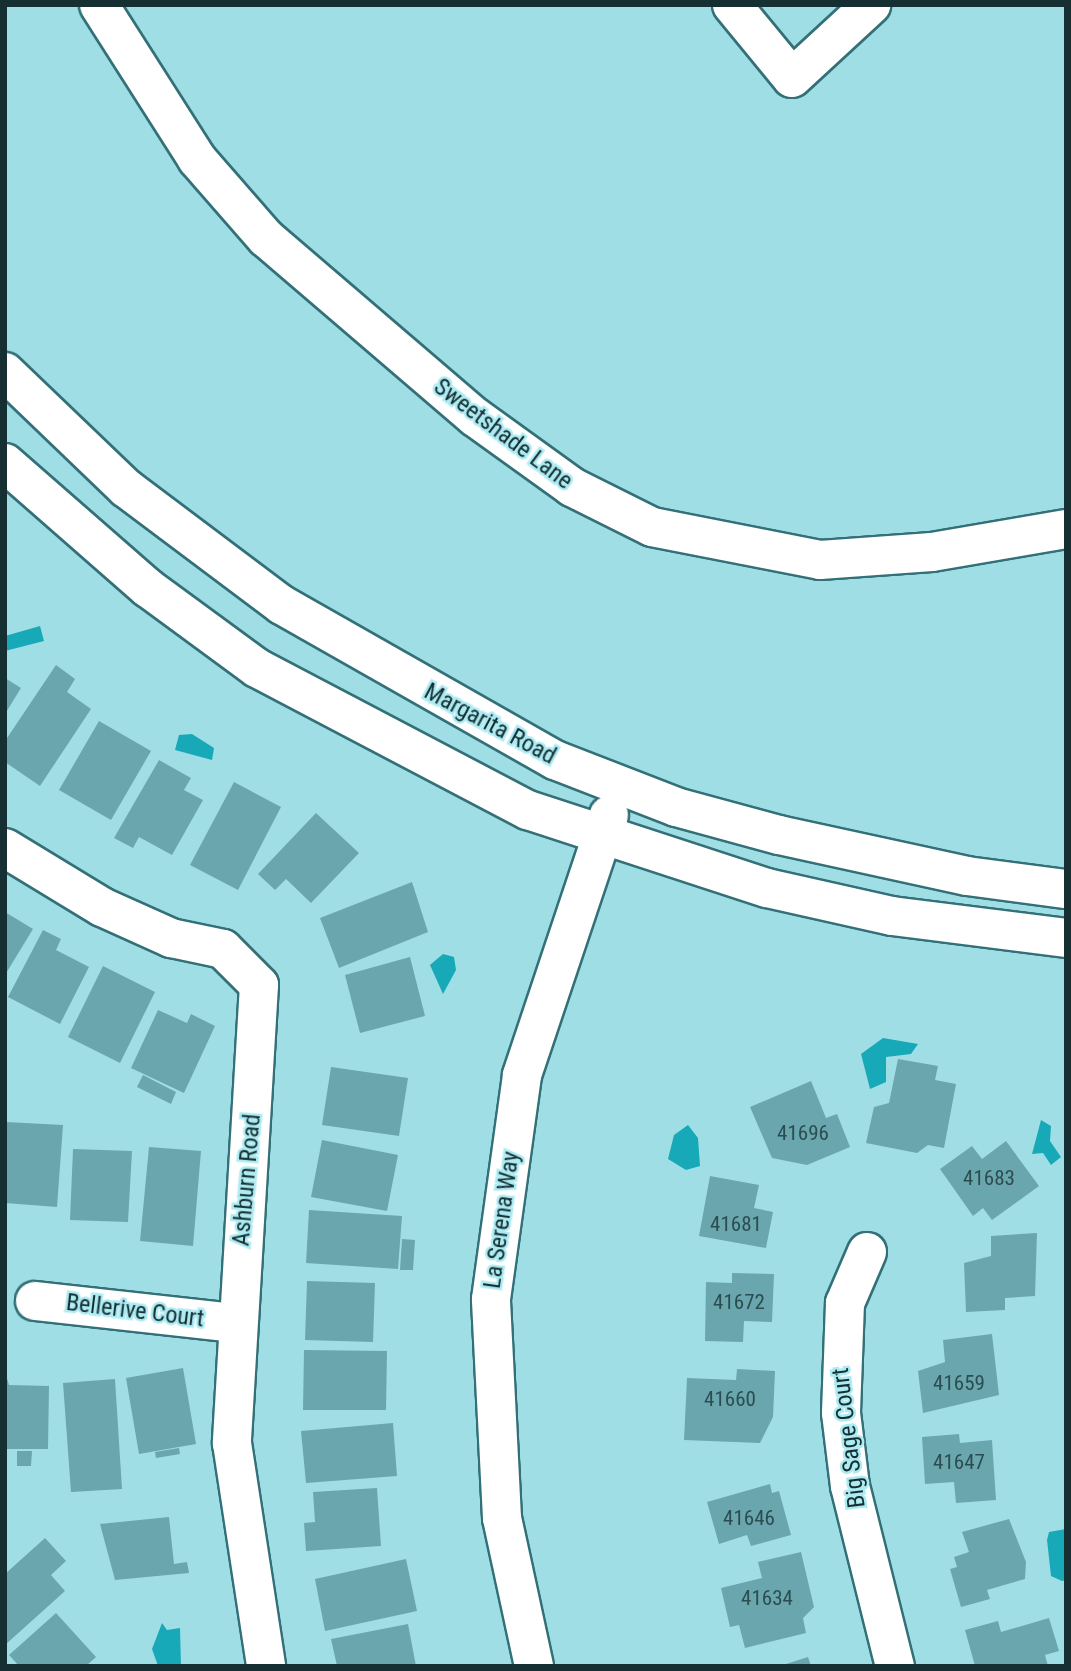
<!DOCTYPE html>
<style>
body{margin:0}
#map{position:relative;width:1071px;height:1671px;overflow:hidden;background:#a0dee6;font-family:"Roboto Condensed",sans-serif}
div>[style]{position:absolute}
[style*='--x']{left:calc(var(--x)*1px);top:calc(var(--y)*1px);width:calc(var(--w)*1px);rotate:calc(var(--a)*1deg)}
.water>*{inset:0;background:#17a9b7}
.building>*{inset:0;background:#6aa6ae}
.roads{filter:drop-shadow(2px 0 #337077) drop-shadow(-2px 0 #337077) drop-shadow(0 2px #337077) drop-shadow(0 -2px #337077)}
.minor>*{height:38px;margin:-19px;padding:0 19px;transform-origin:19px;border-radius:19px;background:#fff}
.major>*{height:38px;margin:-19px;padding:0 19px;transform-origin:19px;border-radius:19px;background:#fff}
span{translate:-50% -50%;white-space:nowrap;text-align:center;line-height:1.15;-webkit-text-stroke:5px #adebf3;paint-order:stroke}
.number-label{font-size:21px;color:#2b4d51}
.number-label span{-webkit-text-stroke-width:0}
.street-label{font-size:24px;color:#162f32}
.frame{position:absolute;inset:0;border:7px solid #162f32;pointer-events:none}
</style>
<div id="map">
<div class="water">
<i style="clip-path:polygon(40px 626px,44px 641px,5px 651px,5px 636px)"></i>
<i style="clip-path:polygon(192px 734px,214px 748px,212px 760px,175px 750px,179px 735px)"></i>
<i style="clip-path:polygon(443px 954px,454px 957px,456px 970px,443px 994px,430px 965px)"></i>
<i style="clip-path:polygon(883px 1038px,918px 1044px,911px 1054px,886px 1057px,886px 1082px,870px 1089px,861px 1054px)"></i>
<i style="clip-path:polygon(1041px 1120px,1051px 1126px,1050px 1141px,1061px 1157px,1051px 1165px,1043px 1153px,1032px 1154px)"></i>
<i style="clip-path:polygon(688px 1125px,698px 1138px,700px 1166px,686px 1170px,668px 1159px,674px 1135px)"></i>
<i style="clip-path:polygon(1066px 1529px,1066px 1580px,1062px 1581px,1051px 1576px,1047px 1540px,1049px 1532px)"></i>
<i style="clip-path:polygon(162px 1623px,167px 1630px,180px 1628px,181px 1666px,158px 1666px,152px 1649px)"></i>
</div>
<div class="building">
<i style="clip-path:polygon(56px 665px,75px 679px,67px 692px,91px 709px,40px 786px,5px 762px,5px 741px)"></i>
<i style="clip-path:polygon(5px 678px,21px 688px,5px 714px)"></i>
<i style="clip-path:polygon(99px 721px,151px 751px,111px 820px,59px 790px)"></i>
<i style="clip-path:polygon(159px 760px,191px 778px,184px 790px,203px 800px,172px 855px,139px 837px,133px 848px,114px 838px)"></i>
<i style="clip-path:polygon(234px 782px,281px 807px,238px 890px,190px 865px)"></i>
<i style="clip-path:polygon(316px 813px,359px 853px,311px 903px,286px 879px,275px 890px,258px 874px)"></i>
<i style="clip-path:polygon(412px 882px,428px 932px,339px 968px,320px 918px)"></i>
<i style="clip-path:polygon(5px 912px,33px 929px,5px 975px)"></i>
<i style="clip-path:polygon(43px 930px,61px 939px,56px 950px,89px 967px,60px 1024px,8px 997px)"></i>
<i style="clip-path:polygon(410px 957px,425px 1016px,360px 1033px,345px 975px)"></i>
<i style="clip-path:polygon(103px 966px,155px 992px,120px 1063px,68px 1037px)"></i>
<i style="clip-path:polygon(158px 1010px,187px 1023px,191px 1014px,215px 1026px,184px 1093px,131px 1068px)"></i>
<i style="clip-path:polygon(898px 1059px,938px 1066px,935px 1080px,956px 1084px,944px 1148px,928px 1145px,917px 1153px,866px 1143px,874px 1107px,889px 1103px)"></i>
<i style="clip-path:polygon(331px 1067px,408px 1078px,399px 1136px,322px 1125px)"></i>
<i style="clip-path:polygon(143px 1075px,176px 1092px,171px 1104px,137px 1087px)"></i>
<i style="clip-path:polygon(811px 1081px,826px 1118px,837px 1114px,850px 1147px,807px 1165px,772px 1158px,750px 1107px)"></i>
<i style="clip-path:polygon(6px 1122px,63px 1125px,57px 1207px,5px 1203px)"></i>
<i style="clip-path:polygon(322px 1140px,398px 1155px,387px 1211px,311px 1197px)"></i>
<i style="clip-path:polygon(1006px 1141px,1039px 1186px,992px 1220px,983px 1208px,973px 1216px,940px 1169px,972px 1146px,982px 1159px)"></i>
<i style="clip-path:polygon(149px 1147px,201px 1151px,193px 1246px,140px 1241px)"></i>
<i style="clip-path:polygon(73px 1149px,132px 1151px,128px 1222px,70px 1220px)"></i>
<i style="clip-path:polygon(710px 1176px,759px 1185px,754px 1208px,773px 1212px,766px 1248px,699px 1236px)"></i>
<i style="clip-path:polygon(309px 1210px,402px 1216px,398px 1269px,306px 1263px)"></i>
<i style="clip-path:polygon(1037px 1233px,1035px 1296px,1005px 1298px,1005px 1310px,966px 1312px,964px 1263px,991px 1256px,991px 1236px)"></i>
<i style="clip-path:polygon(402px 1239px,415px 1240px,413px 1270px,400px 1270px)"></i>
<i style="clip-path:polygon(732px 1273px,774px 1274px,772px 1322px,744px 1321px,743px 1342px,705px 1341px,706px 1282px,732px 1283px)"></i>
<i style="clip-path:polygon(307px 1281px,375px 1283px,373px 1342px,305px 1340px)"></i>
<i style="clip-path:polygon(992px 1334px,999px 1395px,923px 1413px,918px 1371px,945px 1362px,943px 1340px)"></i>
<i style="clip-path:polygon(304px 1350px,387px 1351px,386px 1410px,303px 1410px)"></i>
<i style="clip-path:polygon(183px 1368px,196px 1444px,139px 1454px,126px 1378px)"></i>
<i style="clip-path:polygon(737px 1369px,775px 1371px,773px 1417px,760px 1443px,684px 1440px,687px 1378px,736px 1380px)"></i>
<i style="clip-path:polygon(5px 1372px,9px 1385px,49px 1386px,48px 1449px,5px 1449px)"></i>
<i style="clip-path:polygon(115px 1379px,122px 1489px,71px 1492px,63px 1383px)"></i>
<i style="clip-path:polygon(393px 1423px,397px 1476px,306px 1483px,301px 1431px)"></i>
<i style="clip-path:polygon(959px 1434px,960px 1443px,992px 1440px,996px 1500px,956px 1503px,954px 1482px,925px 1484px,922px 1437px)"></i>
<i style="clip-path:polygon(179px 1448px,180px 1454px,156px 1458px,155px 1452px)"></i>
<i style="clip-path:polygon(17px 1451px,32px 1451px,31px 1466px,17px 1466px)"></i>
<i style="clip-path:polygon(770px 1484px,772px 1493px,779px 1491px,791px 1535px,751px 1546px,747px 1535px,719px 1544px,707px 1502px)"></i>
<i style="clip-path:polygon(377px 1488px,381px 1546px,306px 1551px,304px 1523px,315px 1522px,313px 1492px)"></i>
<i style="clip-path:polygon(169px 1517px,174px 1564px,187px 1562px,189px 1573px,115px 1580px,100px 1524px)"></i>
<i style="clip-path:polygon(1009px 1519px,1026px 1562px,1025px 1579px,987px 1590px,990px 1599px,961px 1607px,950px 1569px,957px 1567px,954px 1557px,969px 1552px,962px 1532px)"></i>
<i style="clip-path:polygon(45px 1538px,66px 1561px,51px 1575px,65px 1591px,5px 1645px,5px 1574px)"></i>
<i style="clip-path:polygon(801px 1552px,814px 1607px,803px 1618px,806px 1633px,745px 1648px,739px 1625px,730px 1627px,721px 1588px,762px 1578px,758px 1562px)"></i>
<i style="clip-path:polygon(406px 1559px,417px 1611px,325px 1631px,315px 1579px)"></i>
<i style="clip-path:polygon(56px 1613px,96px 1657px,86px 1666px,19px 1666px,9px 1655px)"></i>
<i style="clip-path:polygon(1049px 1618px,1059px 1651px,1045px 1655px,1048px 1666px,975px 1666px,965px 1630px,998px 1621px,1001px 1632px)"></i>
<i style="clip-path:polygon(408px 1624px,416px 1666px,337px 1666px,331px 1639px)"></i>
<i style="clip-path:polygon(808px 1657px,811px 1666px,783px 1666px,783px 1665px)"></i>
</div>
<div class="roads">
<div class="minor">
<i style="--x:99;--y:5;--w:183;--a:57.5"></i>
<i style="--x:197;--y:159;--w:105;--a:48.9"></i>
<i style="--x:266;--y:238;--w:275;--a:40.6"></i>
<i style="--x:475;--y:417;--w:120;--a:35.8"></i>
<i style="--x:572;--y:487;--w:89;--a:26.6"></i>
<i style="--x:652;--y:527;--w:171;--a:11.1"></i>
<i style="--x:820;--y:560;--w:112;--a:-4.1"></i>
<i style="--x:932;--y:552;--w:136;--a:-9.7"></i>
<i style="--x:732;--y:5;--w:94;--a:50.6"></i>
<i style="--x:792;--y:78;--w:108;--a:-42.7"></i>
<i style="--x:5;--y:848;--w:114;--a:31.3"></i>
<i style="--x:102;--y:907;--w:76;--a:24.2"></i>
<i style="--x:171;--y:938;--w:53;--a:11.9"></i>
<i style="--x:223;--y:949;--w:51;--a:45"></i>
<i style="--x:259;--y:985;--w:459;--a:93.4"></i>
<i style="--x:232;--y:1443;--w:226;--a:81.3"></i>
<i style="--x:867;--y:1252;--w:56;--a:113.3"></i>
<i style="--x:845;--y:1303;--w:110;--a:92.1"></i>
<i style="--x:841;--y:1413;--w:74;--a:83"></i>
<i style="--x:850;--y:1486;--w:186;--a:76"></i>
<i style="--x:35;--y:1301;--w:201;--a:6.3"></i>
</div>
<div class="major">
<i style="--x:5;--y:372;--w:168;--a:43.8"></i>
<i style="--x:126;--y:488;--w:195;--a:36.9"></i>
<i style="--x:282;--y:605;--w:314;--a:29.6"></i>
<i style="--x:555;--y:760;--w:130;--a:21.2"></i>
<i style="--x:676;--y:807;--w:107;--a:15.2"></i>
<i style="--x:779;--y:835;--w:192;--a:12.3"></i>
<i style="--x:967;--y:876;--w:100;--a:7.5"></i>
<i style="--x:5;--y:463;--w:190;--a:41.2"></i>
<i style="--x:148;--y:588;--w:135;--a:36.3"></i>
<i style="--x:257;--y:668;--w:306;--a:27.7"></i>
<i style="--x:528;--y:810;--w:251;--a:18.1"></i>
<i style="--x:767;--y:888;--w:128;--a:12.6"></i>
<i style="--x:892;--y:916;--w:175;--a:7.2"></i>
<i style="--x:534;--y:1666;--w:151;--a:-102.2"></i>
<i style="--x:502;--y:1518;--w:219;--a:-92.9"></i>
<i style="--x:491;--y:1299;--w:226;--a:-82.1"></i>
<i style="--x:522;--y:1075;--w:274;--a:-71.5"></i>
</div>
</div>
<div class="number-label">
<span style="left:803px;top:1133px">41696</span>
<span style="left:989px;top:1178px">41683</span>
<span style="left:736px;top:1224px">41681</span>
<span style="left:739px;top:1302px">41672</span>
<span style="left:959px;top:1383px">41659</span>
<span style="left:730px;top:1399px">41660</span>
<span style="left:959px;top:1462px">41647</span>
<span style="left:749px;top:1518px">41646</span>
<span style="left:767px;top:1598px">41634</span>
</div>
<div class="street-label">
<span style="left:503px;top:434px;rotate:37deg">Sweetshade Lane</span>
<span style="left:490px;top:724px;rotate:28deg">Margarita Road</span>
<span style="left:247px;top:1180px;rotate:-85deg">Ashburn Road</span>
<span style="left:502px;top:1220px;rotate:-82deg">La Serena Way</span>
<span style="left:135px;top:1311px;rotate:7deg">Bellerive Court</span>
<span style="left:849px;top:1438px;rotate:-97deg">Big Sage Court</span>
</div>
<div class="frame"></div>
</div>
